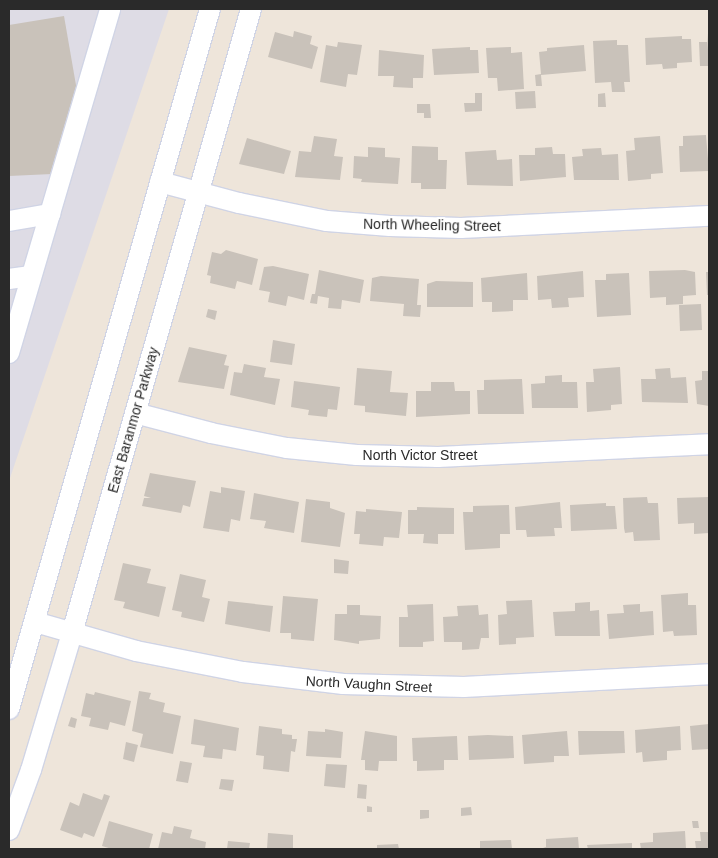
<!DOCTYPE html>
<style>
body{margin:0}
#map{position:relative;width:718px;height:858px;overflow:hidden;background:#eee5da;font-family:Helvetica,sans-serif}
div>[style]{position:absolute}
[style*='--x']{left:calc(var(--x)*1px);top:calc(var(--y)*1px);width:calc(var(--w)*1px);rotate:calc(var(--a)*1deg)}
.industrial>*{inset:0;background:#dedce5}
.building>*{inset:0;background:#c9c2ba}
.roads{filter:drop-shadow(1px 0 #d0d4e5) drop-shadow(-1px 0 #d0d4e5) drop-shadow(0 1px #d0d4e5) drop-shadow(0 -1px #d0d4e5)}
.minor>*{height:20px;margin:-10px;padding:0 10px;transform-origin:10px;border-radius:10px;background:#fff}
span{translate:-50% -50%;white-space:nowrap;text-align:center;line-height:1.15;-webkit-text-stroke:4px #fff;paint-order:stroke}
.street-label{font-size:14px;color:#2a2a2a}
.frame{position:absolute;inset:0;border:10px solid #2a2a2a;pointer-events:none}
</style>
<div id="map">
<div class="industrial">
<i style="clip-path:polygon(9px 9px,169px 9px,9px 481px)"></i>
</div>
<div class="building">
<i style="clip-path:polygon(64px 16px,77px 91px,52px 174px,9px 176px,9px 25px)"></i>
<i style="clip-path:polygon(294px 31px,312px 36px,310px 44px,318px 47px,312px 69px,268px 57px,275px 32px,293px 37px)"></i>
<i style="clip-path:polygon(707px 33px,709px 66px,700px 66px,699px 42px,708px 42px)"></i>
<i style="clip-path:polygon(682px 36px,682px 39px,691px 39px,692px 62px,677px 63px,677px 68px,663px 69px,662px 64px,646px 65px,645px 38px)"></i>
<i style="clip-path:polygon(617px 40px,617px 45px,628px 45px,630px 82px,624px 82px,625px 92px,612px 92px,611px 82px,595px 83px,593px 41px)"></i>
<i style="clip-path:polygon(338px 42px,362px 45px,357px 75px,348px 74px,346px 87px,320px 82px,326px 45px,337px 47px)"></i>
<i style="clip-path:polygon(584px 45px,586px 71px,541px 75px,542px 86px,536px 86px,535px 75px,541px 74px,539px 52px,547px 51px,547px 48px)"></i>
<i style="clip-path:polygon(470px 47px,470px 50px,478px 50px,479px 73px,434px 75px,432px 49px)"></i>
<i style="clip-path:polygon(511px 47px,511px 53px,522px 52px,524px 89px,498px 91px,497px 78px,488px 78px,486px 48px)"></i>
<i style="clip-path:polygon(379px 50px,424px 55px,423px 78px,413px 78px,413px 88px,393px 87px,394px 76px,378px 76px)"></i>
<i style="clip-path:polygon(535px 91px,536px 108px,516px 109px,515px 92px)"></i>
<i style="clip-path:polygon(475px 93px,482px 93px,482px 111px,465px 112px,464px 103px,475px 103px)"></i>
<i style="clip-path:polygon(605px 93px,606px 107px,598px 107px,598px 94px)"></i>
<i style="clip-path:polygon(417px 104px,430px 104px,431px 118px,424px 118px,424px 113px,417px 113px)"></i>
<i style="clip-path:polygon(706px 135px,709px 171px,680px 172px,679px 146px,683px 146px,683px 136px)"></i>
<i style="clip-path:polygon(314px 136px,337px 139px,334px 156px,343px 157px,340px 180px,295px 177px,299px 151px,311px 152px)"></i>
<i style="clip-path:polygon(660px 136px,663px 173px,651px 174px,651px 179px,628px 181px,626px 151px,635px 150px,634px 138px)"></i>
<i style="clip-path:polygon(247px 138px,291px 151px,284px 174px,239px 164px)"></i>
<i style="clip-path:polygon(412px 146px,438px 147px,438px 160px,447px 160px,446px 189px,421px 189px,421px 183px,411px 183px)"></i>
<i style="clip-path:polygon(368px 147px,385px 148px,385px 157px,400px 158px,398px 184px,361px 182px,362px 179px,353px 178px,354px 156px,368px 157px)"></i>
<i style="clip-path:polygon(552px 147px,553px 154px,565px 154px,566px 177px,520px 181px,519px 155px,535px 155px,535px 148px)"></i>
<i style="clip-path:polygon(601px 148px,602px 155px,618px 154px,619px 180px,574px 180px,572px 157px,583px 156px,582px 149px)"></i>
<i style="clip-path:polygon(496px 150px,497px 160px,512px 159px,513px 186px,467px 185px,465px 152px)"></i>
<i style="clip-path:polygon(226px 250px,258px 259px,252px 285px,237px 281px,235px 289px,210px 283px,211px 276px,207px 275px,212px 252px,221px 254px)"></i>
<i style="clip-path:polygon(273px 266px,309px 274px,304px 300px,288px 296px,286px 306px,268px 302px,270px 292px,259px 290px,264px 267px)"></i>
<i style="clip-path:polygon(319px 270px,364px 280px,360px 303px,342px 300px,341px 309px,328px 308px,329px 298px,318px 296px,317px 304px,310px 303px,312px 294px,315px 294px)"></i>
<i style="clip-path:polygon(685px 270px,695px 272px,696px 295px,683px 296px,683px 304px,666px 305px,666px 297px,650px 298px,649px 271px)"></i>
<i style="clip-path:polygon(583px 271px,584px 297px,568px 298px,569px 307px,552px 308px,551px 299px,538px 300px,537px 276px)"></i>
<i style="clip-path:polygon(706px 272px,709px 272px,709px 295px,707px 295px)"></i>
<i style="clip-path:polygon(527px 273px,528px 300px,513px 300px,513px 311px,492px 312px,492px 302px,482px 302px,481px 278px)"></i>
<i style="clip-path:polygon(629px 273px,631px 315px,597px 317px,595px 280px,606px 280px,606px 274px)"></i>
<i style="clip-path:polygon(381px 276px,419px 279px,417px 305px,421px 305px,420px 317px,403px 316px,404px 304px,370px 301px,372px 278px)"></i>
<i style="clip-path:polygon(436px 281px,473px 282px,473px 307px,427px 307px,427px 284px)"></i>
<i style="clip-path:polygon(701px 304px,702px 330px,680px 331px,679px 305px)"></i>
<i style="clip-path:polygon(208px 309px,217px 311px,215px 320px,206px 317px)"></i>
<i style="clip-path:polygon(273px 340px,295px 344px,292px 365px,270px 362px)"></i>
<i style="clip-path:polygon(189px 347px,227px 355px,224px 365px,229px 366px,224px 389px,178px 382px)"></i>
<i style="clip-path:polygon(244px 364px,266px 368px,264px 377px,280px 379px,275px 405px,230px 395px,234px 372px,242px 373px)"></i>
<i style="clip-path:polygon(620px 367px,622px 404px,611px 405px,611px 410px,587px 412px,586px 382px,594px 382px,593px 369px)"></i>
<i style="clip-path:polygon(357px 368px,392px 371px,390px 392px,408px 393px,406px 416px,365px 412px,365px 406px,354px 405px)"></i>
<i style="clip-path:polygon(670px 368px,671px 378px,686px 377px,688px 403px,642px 402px,641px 379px,656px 379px,655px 369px)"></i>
<i style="clip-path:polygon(702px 371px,709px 371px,709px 406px,697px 404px,695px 381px,702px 380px)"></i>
<i style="clip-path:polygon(562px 375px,562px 382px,577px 382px,578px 408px,532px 408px,531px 384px,545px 383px,545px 376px)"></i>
<i style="clip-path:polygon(522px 379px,524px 414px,478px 414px,477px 390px,484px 390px,484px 380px)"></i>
<i style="clip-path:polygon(294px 381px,340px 387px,337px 410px,328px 409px,327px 417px,308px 415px,309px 410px,291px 407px)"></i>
<i style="clip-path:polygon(431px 382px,454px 382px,455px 391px,470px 391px,470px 414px,416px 417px,416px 391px,431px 391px)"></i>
<i style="clip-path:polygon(150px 473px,196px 481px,190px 507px,183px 505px,181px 513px,142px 506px,144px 498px,151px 498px,144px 496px)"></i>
<i style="clip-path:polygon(221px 487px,245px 491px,240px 521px,231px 519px,229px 532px,203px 528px,210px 491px,221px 493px)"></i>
<i style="clip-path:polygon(254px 493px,299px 502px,294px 533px,264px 528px,266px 521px,250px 519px)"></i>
<i style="clip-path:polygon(647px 497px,648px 503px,658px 503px,660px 540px,634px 541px,633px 532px,625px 533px,624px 528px,623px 498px)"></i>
<i style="clip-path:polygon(709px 497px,709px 533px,694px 534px,694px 523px,678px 524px,677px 498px)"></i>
<i style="clip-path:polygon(306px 499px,330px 502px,330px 508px,345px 513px,340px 547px,301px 542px)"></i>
<i style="clip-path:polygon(560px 502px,562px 528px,554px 528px,555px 536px,527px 537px,526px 530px,516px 530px,515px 507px)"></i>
<i style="clip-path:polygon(606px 503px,606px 506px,615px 506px,617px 529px,571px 531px,570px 505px)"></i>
<i style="clip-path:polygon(509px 505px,510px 534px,500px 534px,500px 548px,465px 550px,463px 512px,473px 512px,473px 506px)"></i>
<i style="clip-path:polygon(417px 507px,454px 508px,454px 534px,438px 534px,438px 544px,423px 543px,424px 534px,408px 534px,408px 510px,417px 510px)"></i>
<i style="clip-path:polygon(366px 509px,402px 512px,399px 538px,384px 537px,383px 546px,359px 544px,360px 534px,354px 534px,356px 511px,366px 512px)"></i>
<i style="clip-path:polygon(334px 559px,349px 561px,348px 574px,334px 573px)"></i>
<i style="clip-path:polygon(123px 563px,151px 569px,147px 583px,166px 587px,159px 617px,123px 608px,125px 602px,114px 600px)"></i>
<i style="clip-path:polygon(180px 574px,206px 580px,202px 597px,210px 599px,204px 622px,181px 617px,182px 612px,172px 610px)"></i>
<i style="clip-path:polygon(688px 593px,688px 605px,696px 605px,697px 635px,674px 636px,673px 631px,663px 632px,661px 595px)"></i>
<i style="clip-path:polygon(283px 596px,318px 599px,314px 641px,291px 639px,291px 633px,280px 633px)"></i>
<i style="clip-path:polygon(532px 600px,534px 637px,516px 638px,516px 644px,499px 645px,498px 615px,507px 614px,506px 601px)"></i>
<i style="clip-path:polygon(228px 601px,273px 606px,270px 632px,225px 624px)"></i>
<i style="clip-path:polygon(590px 602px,590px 611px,599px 610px,600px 636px,555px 636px,553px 612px,575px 611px,575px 603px)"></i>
<i style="clip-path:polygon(433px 604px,434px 641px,423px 642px,423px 647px,399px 647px,399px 617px,408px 617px,407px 605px)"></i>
<i style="clip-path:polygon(640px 604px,640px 612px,653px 611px,654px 635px,609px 639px,607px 614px,624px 613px,623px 605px)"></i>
<i style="clip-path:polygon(347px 605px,360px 605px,360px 615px,381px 616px,380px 639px,359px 641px,359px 644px,334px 640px,335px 614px,347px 614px)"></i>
<i style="clip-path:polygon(478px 605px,479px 615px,488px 614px,489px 638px,481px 638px,479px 649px,462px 650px,462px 642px,444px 642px,443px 617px,458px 616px,457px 606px)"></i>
<i style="clip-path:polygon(139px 691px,151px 693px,149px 699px,165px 703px,163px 712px,181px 716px,173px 754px,140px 747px,143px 734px,132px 731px)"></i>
<i style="clip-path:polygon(95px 692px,131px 701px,125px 726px,110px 722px,108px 730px,89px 726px,91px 718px,81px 716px,86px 693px,94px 695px)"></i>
<i style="clip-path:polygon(71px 717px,77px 719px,75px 728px,68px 726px)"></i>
<i style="clip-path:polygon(194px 719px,239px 728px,236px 751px,223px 749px,222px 759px,203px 757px,205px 746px,191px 744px)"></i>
<i style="clip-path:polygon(709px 724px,709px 749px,692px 750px,690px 726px)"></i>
<i style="clip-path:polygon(259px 726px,282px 729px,282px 734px,292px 735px,292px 739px,297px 739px,295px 752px,291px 751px,289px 772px,263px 769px,264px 756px,256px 755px)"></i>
<i style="clip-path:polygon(680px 726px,681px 750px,667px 751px,667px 760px,643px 762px,642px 752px,636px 753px,635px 730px)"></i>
<i style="clip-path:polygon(325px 729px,343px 732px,341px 758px,306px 756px,308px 731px,325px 732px)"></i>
<i style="clip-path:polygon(365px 731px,397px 736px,397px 761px,379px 761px,378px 771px,365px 770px,365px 760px,361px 760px)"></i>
<i style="clip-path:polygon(567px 731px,569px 756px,554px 756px,554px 762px,524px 764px,522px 735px)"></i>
<i style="clip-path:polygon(578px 731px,624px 731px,625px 753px,579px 755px)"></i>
<i style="clip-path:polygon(488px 735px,513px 736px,514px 758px,469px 760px,468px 736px)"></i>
<i style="clip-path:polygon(457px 736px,458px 760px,444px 760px,444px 770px,417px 771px,417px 761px,413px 761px,412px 738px)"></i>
<i style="clip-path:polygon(126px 742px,138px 745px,134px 762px,123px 759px)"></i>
<i style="clip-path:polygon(180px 761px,192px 763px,188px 783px,176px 781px)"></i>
<i style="clip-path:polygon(326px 764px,347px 765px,345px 788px,324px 786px)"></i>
<i style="clip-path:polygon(221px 779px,234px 780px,232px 791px,219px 789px)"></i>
<i style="clip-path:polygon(358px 784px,367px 785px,366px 799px,357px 798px)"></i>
<i style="clip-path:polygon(83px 793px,102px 800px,104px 794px,110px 796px,94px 837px,84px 833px,82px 838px,60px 830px,70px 802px,79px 806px)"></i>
<i style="clip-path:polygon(367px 806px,372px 807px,372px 812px,367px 812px)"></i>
<i style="clip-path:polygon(471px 807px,472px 815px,461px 816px,461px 808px)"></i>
<i style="clip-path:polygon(420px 810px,429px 810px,429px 818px,420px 819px)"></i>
<i style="clip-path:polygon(109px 821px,153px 834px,149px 849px,112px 849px,102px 846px)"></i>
<i style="clip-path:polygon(692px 821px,698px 821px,699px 828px,693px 828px)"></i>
<i style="clip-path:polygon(174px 826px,192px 830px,190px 838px,206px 842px,205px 849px,158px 849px,162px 832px,172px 834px)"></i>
<i style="clip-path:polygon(685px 831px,686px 849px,641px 849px,640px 843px,653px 842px,653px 833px)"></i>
<i style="clip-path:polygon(700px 832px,709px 832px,709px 849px,696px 849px,695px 841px,701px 841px)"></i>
<i style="clip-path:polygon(268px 833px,293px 835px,293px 849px,267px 849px)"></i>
<i style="clip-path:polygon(578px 837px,579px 849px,540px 849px,546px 847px,546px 839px)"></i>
<i style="clip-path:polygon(511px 840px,512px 849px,480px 849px,480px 841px)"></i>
<i style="clip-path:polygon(228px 841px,250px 843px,249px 849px,227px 849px)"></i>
<i style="clip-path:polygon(632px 843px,632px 849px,588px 849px,587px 845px)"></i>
<i style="clip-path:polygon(398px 844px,399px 849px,377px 849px,377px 845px)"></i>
</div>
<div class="roads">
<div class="minor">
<i style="--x:160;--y:182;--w:82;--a:14.9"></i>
<i style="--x:239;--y:203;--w:90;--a:11.6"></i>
<i style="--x:327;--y:221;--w:63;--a:4.5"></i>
<i style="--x:390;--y:226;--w:71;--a:1.6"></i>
<i style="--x:461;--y:228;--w:248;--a:-2.8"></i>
<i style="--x:9;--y:221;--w:42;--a:-9.7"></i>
<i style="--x:9;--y:279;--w:22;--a:-8"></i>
<i style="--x:9;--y:353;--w:359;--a:-73.6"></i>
<i style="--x:135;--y:413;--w:79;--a:14.7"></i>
<i style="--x:211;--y:433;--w:77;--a:11.2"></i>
<i style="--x:287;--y:448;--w:70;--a:5.7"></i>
<i style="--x:357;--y:455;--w:81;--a:1.4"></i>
<i style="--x:438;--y:457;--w:271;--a:-2.7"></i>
<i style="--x:35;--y:622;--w:105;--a:16"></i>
<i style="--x:136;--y:651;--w:109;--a:11.1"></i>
<i style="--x:243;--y:672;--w:101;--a:6.8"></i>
<i style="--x:343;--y:684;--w:121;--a:1.4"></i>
<i style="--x:464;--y:687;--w:245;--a:-3"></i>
<i style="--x:9;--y:709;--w:728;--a:-73.98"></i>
<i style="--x:9;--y:830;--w:64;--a:-69.9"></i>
<i style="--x:31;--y:770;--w:143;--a:-73.3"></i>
<i style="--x:72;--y:633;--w:649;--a:-73.99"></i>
</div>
</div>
<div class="street-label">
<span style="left:432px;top:225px;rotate:1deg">North Wheeling Street</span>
<span style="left:133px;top:420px;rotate:-74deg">East Baranmor Parkway</span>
<span style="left:420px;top:455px">North Victor Street</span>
<span style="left:369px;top:684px;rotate:3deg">North Vaughn Street</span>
</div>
<div class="frame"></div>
</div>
